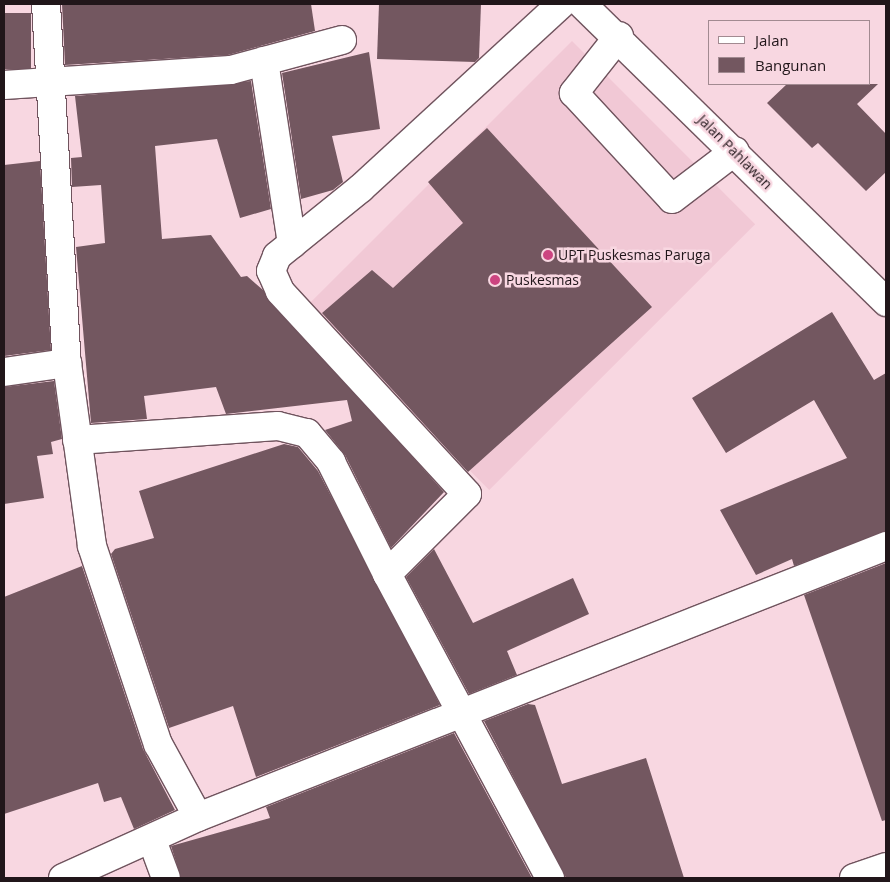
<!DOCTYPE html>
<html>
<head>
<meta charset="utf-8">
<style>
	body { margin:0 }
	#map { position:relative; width:890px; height:882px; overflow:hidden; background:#f8d7e1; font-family:"Open Sans",sans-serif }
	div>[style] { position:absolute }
	.built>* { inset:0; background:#f1c8d5; transform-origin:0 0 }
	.building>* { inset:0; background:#735760; transform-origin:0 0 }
	.roads { filter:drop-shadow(1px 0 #70545e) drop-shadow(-1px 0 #70545e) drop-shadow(0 1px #70545e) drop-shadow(0 -1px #70545e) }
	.minor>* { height:28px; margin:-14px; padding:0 14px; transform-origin:14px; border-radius:14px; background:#fff }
	.major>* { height:28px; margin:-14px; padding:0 14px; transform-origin:14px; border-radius:14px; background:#fff }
	.dots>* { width:14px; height:14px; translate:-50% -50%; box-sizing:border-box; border:2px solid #f8d7e1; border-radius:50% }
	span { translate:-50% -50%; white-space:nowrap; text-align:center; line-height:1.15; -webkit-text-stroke:5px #f8d7e1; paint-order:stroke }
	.street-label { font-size:14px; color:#21161a }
	.poi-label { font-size:14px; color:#21161a }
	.left { translate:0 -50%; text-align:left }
	.frame { position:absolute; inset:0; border:5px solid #21161a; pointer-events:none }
	.legend { position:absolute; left:708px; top:20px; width:162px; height:65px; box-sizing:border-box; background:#f8d7e1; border:1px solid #a28a91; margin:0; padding:6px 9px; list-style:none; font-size:15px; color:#21161a }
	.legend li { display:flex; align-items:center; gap:10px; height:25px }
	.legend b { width:25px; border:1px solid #a28a91 }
</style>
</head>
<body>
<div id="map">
	<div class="built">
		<div style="left:572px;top:41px;width:259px;height:376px;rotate:45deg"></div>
	</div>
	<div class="building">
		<div style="clip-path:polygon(62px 4px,311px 4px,315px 31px,228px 55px,65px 65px)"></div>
		<div style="clip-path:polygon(379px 4px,481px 4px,479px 58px,475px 62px,377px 59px)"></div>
		<div style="left:4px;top:13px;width:27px;height:56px"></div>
		<div style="clip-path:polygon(369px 52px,380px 129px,332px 136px,343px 182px,333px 190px,301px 199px,282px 73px)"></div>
		<div style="clip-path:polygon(251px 81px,271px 209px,240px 218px,217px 139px,155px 146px,162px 239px,211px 235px,241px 277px,247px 276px,263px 290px,444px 492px,391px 548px,345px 455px,325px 430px,352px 421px,347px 400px,226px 414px,216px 387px,144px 396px,147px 419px,91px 423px,76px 247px,105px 243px,101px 185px,72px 187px,71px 158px,82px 157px,75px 96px)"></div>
		<div style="clip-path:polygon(787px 84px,878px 84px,857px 104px,886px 134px,886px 172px,866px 191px,818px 143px,812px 148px,767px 103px)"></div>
		<div style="clip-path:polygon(487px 128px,652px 307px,468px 472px,322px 313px,372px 270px,393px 288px,463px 223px,428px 182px)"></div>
		<div style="clip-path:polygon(40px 161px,51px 350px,4px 356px,4px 165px)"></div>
		<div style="clip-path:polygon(832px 312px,874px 380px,886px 373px,886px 531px,794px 566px,792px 559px,756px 575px,720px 510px,847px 458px,814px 400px,726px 453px,692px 398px)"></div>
		<div style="clip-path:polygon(54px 381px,62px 439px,51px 442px,53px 454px,37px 456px,44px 498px,4px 504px,4px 387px)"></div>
		<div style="clip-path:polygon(284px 444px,298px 447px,318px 471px,440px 705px,256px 777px,233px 706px,169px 728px,111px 554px,115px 549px,154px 538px,139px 491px)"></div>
		<div style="clip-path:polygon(434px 549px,473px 623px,573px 578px,589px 614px,507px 651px,517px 675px,469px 694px,406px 577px)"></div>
		<div style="clip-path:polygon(886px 563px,886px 820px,882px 821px,804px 595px)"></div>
		<div style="clip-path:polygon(82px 566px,143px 749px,175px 810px,134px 829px,121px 797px,104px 802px,98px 783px,4px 814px,4px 597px)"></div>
		<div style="clip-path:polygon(528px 704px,535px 705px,562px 784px,646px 758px,684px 878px,566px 878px,484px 721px)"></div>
		<div style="clip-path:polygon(454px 733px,532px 878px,181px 878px,171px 846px,270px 818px,266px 807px)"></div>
	</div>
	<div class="roads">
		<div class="minor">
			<div style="left:46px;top:4px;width:360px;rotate:86.7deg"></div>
			<div style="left:67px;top:363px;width:185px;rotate:82.2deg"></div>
			<div style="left:92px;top:546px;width:209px;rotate:71.6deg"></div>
			<div style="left:158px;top:744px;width:83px;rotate:61.3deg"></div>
			<div style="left:619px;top:36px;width:73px;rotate:128.3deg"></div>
			<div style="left:574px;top:93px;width:144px;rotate:47.2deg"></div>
			<div style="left:672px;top:199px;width:79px;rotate:-37.3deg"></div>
			<div style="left:264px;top:61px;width:185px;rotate:81.3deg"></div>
			<div style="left:4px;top:85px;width:227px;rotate:-3.8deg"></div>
			<div style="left:231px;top:70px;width:115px;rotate:-15.1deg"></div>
			<div style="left:4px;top:372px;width:64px;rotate:-8.1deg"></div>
			<div style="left:77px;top:440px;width:201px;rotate:-4deg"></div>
			<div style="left:278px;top:426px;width:30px;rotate:14deg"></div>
			<div style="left:307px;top:433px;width:38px;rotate:50deg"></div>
			<div style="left:331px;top:462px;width:125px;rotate:63.4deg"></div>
			<div style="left:152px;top:840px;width:40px;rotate:69.8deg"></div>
			<div style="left:63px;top:878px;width:148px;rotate:-24.3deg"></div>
			<div style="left:198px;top:817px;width:739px;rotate:-21.5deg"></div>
			<div style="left:550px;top:878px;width:345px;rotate:-118.2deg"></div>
			<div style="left:387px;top:574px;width:113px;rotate:-45deg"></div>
			<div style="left:467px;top:494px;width:276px;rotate:-132.7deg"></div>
			<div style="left:280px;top:291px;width:22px;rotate:-114deg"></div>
			<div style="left:271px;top:271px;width:16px;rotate:-68deg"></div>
			<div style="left:277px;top:256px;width:108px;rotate:-39deg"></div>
			<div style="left:361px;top:188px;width:272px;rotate:-42.6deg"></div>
			<div style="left:854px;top:878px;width:34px;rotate:-19deg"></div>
		</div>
		<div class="major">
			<div style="left:582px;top:4px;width:426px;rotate:44.4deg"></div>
		</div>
	</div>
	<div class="dots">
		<div style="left:548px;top:255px;background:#cc4480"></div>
		<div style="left:495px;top:280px;background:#cc4480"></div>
	</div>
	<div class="street-label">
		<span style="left:735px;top:152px;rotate:45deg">Jalan Pahlawan</span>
	</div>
	<div class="poi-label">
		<span class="left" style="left:558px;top:255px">UPT Puskesmas Paruga</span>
		<span class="left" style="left:506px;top:280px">Puskesmas</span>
	</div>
	<div class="frame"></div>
	<ul class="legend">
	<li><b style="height:6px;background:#fff"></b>Jalan</li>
	<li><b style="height:14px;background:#735760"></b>Bangunan</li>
	</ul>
</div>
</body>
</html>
